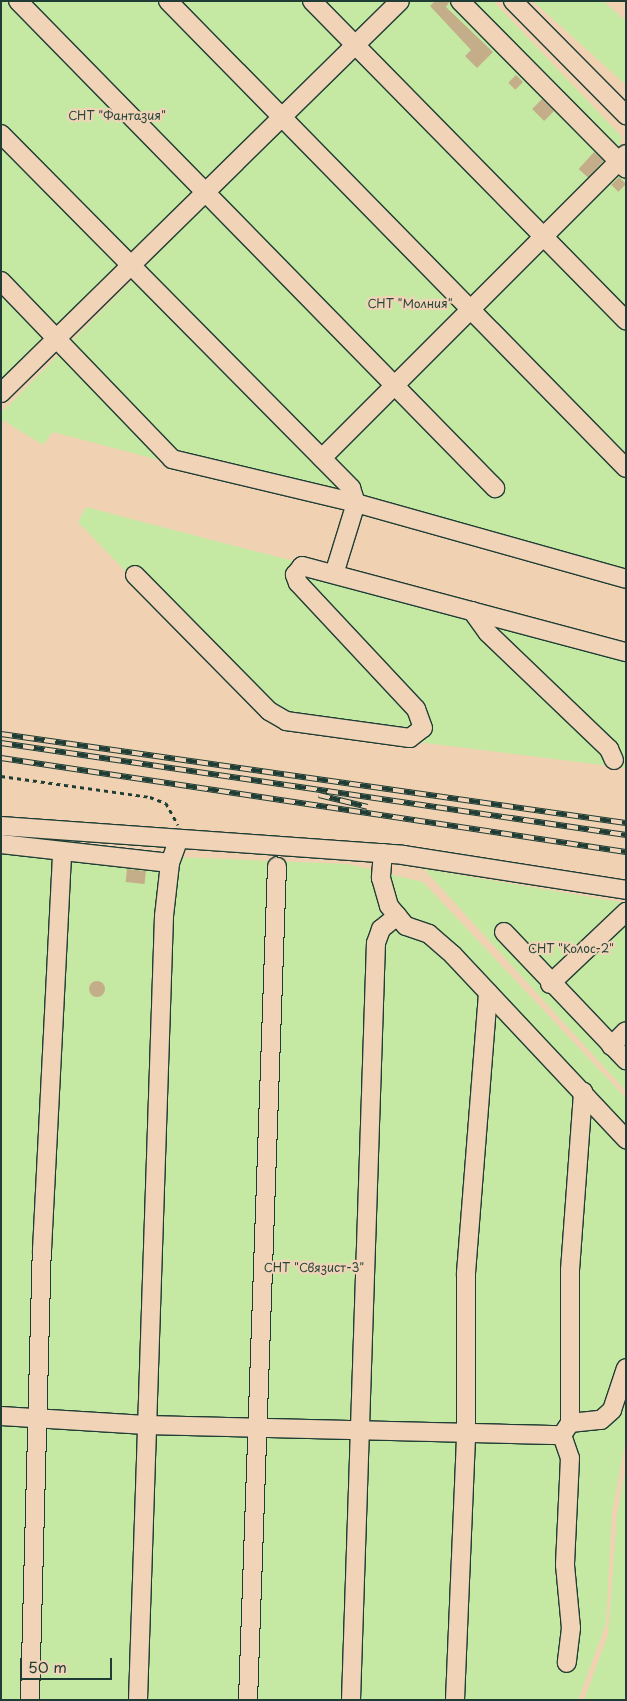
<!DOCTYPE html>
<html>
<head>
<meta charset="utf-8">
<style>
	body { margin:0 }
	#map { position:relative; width:627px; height:1701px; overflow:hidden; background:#f0d2b3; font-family:"Playpen Sans",sans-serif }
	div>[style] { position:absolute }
	.green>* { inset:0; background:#c5e9a3 }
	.building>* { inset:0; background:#c4ae89; transform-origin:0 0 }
	.round { border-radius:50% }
	.path>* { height:2.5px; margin-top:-1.25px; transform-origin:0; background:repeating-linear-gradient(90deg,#1f3d34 0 4px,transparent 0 8px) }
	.roads { filter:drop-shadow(1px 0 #1f3d34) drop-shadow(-1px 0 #1f3d34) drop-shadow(0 1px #1f3d34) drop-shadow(0 -1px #1f3d34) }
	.minor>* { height:18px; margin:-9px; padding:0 9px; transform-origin:9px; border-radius:9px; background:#f1d4b8 }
	.rail>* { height:5.5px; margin-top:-2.75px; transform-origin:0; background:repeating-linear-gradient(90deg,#f1d4b8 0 11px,#1f3d34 0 22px); box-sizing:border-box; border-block:1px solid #1f3d34 }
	span { translate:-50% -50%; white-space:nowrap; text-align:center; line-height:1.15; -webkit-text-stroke:4.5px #f1d4b8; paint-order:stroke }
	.park-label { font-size:12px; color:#27463a }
	.frame { position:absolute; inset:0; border:2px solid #1f3d34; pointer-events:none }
	.scale { position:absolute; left:20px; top:1658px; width:92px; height:22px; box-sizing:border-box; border:2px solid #1f3d34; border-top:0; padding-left:6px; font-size:15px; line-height:18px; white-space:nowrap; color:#1f3d34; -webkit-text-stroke:4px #f1d4b8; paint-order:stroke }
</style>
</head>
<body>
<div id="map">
	<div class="green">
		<div style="clip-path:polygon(1px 1px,392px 1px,1px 397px)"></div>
		<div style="clip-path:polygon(407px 1px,493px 1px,622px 137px,618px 151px,626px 159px,626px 583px,53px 432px,43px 445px,1px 419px,1px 413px)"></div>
		<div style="clip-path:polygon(533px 1px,603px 1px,626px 21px,626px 85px)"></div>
		<div style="clip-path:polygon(86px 507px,626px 648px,626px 768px,273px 724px,78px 522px)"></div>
		<div style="clip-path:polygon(1px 850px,348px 864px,423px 882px,626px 1098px,626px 1438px,612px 1513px,606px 1624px,578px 1700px,1px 1700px)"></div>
		<div style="clip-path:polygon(424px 869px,626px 903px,626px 1091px)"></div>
		<div style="clip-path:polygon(626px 1466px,626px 1700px,584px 1700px,608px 1635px,617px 1515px)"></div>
	</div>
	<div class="building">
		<div style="clip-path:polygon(435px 1px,450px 1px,446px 7px,493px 52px,477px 68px,465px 56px,471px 50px,430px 6px)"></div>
		<div style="left:516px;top:75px;width:10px;height:11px;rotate:45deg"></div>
		<div style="left:542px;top:99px;width:17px;height:14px;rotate:45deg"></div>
		<div style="left:594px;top:152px;width:13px;height:23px;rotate:42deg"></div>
		<div style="left:619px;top:177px;width:10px;height:11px;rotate:45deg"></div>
		<div style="left:127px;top:869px;width:19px;height:13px;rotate:6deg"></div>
		<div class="round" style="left:89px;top:981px;width:16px;height:16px"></div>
	</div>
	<div class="path">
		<div style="left:1px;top:776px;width:150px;rotate:8deg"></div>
		<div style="left:150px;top:797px;width:17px;rotate:21deg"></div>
		<div style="left:166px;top:803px;width:25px;rotate:61deg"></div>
	</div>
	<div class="roads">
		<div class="minor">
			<div style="left:18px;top:1px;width:682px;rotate:45.59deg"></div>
			<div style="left:168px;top:1px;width:654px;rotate:45.56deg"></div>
			<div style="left:312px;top:1px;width:448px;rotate:45.5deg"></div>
			<div style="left:460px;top:1px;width:236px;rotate:45.3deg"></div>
			<div style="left:513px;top:1px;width:161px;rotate:45.3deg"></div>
			<div style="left:1px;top:134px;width:498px;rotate:45.3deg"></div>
			<div style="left:351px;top:488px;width:16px;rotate:72deg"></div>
			<div style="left:356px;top:503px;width:74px;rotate:107.2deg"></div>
			<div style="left:1px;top:281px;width:247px;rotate:46.1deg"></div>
			<div style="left:172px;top:459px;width:189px;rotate:13.4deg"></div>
			<div style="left:356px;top:503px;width:280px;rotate:15.7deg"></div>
			<div style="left:1px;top:393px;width:559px;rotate:-44.49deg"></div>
			<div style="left:322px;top:458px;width:430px;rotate:-45deg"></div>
			<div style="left:135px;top:575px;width:191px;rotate:45.4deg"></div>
			<div style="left:269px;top:711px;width:20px;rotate:30deg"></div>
			<div style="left:286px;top:721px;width:125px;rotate:7.8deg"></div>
			<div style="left:410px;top:738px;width:16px;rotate:-38deg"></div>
			<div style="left:423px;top:728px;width:20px;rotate:-110deg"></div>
			<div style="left:416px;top:709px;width:173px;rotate:-133.1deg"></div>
			<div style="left:298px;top:583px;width:9px;rotate:-111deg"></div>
			<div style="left:295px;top:575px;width:11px;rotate:-52deg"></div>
			<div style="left:302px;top:566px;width:335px;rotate:14.9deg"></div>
			<div style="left:472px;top:611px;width:27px;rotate:54deg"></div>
			<div style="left:488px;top:633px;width:168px;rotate:43.8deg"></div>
			<div style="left:609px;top:749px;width:12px;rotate:66deg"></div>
			<div style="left:1px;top:826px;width:403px;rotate:4.1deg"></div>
			<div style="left:403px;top:855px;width:226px;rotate:8.9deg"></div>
			<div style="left:1px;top:844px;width:170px;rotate:6.4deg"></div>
			<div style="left:383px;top:853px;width:25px;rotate:95deg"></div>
			<div style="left:381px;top:878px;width:29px;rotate:74deg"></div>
			<div style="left:389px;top:906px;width:26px;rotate:50deg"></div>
			<div style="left:406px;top:926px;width:24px;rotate:19deg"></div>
			<div style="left:429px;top:934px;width:32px;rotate:41deg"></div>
			<div style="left:453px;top:955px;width:253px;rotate:46.8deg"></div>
			<div style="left:504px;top:932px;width:177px;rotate:46.4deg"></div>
			<div style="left:550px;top:984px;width:105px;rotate:-43.5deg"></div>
			<div style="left:611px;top:1046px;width:21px;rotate:-45deg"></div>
			<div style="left:1px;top:1416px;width:145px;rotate:3.6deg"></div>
			<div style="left:146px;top:1425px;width:416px;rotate:1.4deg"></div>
			<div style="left:562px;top:1435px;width:14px;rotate:-56deg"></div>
			<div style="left:570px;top:1423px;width:31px;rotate:-6deg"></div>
			<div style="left:601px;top:1420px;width:15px;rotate:-42deg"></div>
			<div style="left:612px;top:1410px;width:44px;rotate:-71.6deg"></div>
			<div style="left:570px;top:1423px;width:153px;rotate:-90deg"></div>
			<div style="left:570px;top:1270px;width:179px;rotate:-85.8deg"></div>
			<div style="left:562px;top:1435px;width:24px;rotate:71deg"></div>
			<div style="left:570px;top:1458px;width:107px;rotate:92.7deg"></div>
			<div style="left:565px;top:1565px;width:63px;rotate:84.6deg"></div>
			<div style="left:571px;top:1628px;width:35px;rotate:97deg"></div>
			<div style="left:30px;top:1700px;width:450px;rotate:-88.5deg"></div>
			<div style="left:42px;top:1250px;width:398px;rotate:-87.1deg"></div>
			<div style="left:138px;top:1700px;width:784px;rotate:-88.1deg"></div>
			<div style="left:164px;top:916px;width:53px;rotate:-83.5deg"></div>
			<div style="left:170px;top:863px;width:23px;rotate:-70deg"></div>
			<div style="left:248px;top:1700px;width:834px;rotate:-88.01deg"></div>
			<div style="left:351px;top:1700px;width:757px;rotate:-88.11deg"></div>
			<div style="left:376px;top:943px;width:15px;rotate:-70deg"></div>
			<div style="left:381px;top:929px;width:21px;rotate:-39deg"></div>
			<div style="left:455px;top:1700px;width:267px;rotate:-87.6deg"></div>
			<div style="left:466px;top:1433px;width:160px;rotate:-90deg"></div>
			<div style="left:466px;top:1273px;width:281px;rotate:-85.5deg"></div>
		</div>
	</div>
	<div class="rail">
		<div style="left:1px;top:734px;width:631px;rotate:8.1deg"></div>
		<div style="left:1px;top:743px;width:632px;rotate:8.37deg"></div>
		<div style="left:1px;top:758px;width:632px;rotate:8.55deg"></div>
		<div style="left:319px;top:795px;width:50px;rotate:13.8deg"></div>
	</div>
	<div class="park-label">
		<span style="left:117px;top:116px">СНТ "Фантазия"</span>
		<span style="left:410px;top:304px">СНТ "Молния"</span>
		<span style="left:571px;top:949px">СНТ "Колос-2"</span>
		<span style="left:314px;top:1268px">СНТ "Связист-3"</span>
	</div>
	<div class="frame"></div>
	<div class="scale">50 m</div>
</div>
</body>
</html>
